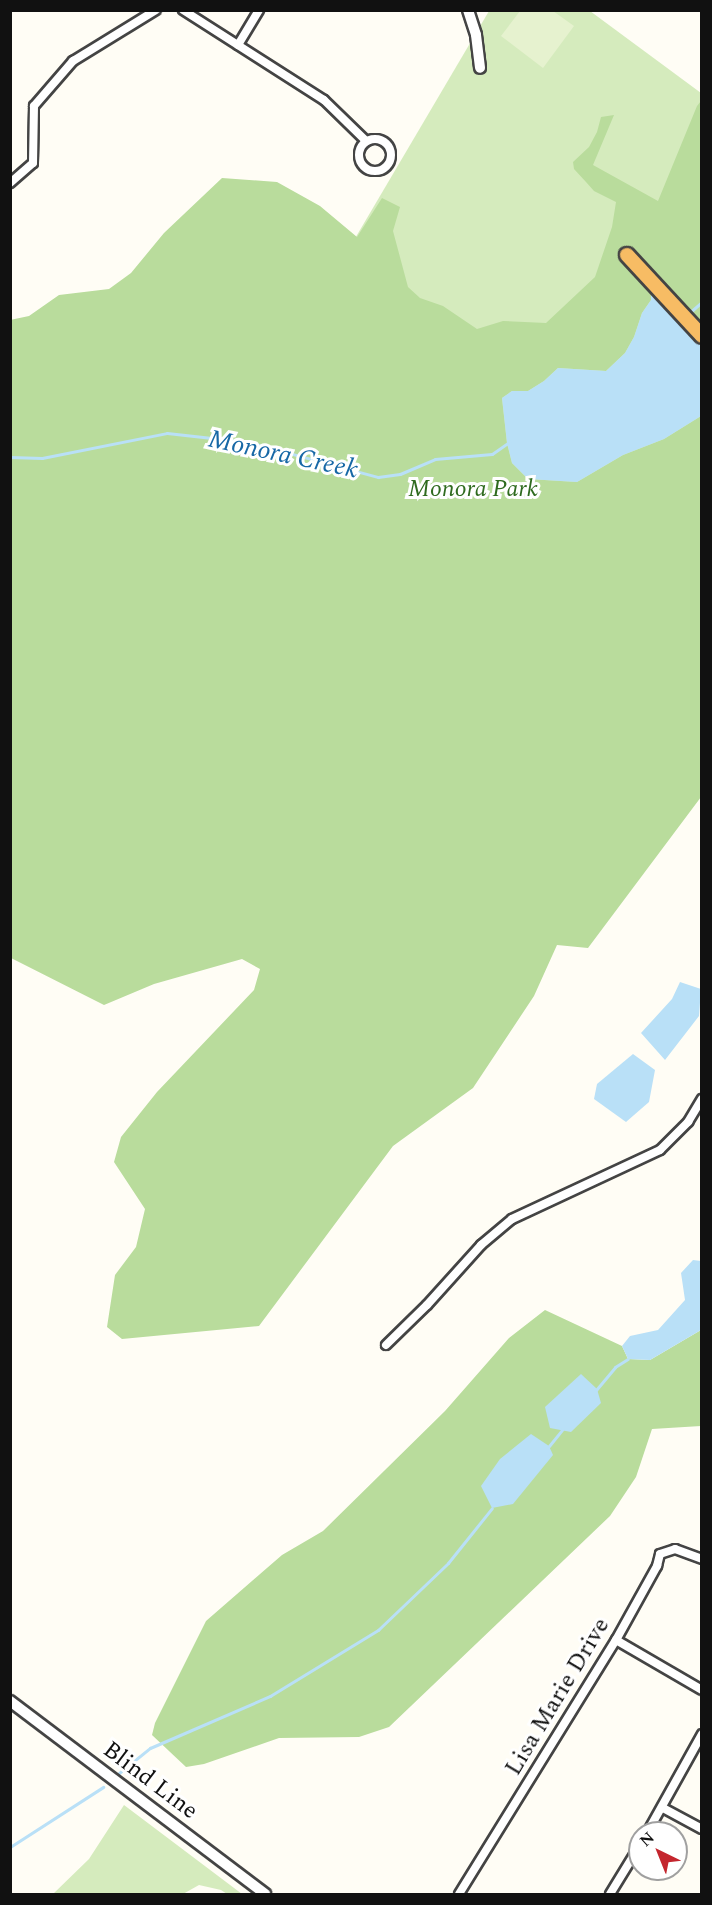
<!DOCTYPE html>
<html>
<head>
<meta charset="utf-8">
<style>
	body { margin:0 }
	#map { position:relative; width:712px; height:1905px; overflow:hidden; background:#fffdf5; font-family:Spectral,serif }
	div>[style] { position:absolute }
	.green>* { inset:0; background:#d5ebbd }
	.forest>* { inset:0; background:#b9dc9c }
	.pitch>* { inset:0; background:#e6f2cf }
	.water>* { inset:0; background:#b9e0f7 }
	.stream>* { height:3px; margin:-1.5px; padding:0 1.5px; transform-origin:1.5px; border-radius:1.5px; background:#b9e0f7 }
	.roads { filter:drop-shadow(2px 0 #444) drop-shadow(-2px 0 #444) drop-shadow(0 2px #444) drop-shadow(0 -2px #444) }
	.minor>* { height:8px; margin:-4px; padding:0 4px; transform-origin:4px; border-radius:4px; background:#fff }
	.minor>.ring { margin:-4px; padding:0; box-sizing:content-box; background:none; border:8px solid #fff; border-radius:50% }
	.tertiary>* { height:10px; margin:-5px; padding:0 5px; transform-origin:5px; border-radius:5px; background:#fff }
	.trunk>* { height:14px; margin:-7px; padding:0 7px; transform-origin:7px; border-radius:7px; background:#f7bc64 }
	span { translate:-50% -50%; white-space:nowrap; text-align:center; line-height:1.15; -webkit-text-stroke:6px #fff; paint-order:stroke }
	.park-label { font-size:24px; color:#2f6b1f; font-style:italic }
	.street-label { font-size:24px; color:#111 }
	.water-label { font-size:26px; color:#1768a6; font-style:italic }
	.frame { position:absolute; inset:0; border:12px solid #111; pointer-events:none }
	.north { position:absolute; left:628px; top:1821px; width:60px; height:60px; box-sizing:border-box; background:#fff; border:2px solid #a0a0a0; border-radius:50%; rotate:317deg; font-size:16px; font-weight:700; line-height:24px; text-align:center; color:#111 }
	.north::after { content:''; display:block; margin:auto; width:21px; height:27px; background:#c4262e; clip-path:polygon(50% 0,100% 100%,50% 72%,0 100%) }
</style>
</head>
<body>
<div id="map">
	<div class="green">
		<div style="clip-path:polygon(489px 11px,590px 11px,701px 93px,701px 656px,172px 549px)"></div>
		<div style="clip-path:polygon(124px 1805px,242px 1894px,227px 1894px,221px 1890px,199px 1885px,183px 1894px,53px 1894px,89px 1859px)"></div>
	</div>
	<div class="forest">
		<div style="clip-path:polygon(701px 101px,701px 343px,651px 290px,651px 300px,642px 313px,634px 337px,625px 353px,606px 371px,558px 368px,544px 381px,528px 391px,512px 391px,502px 398px,507px 443px,512px 463px,528px 479px,577px 482px,623px 455px,664px 439px,701px 416px,701px 797px,588px 948px,557px 945px,534px 996px,473px 1088px,393px 1146px,259px 1326px,122px 1339px,107px 1327px,115px 1275px,136px 1247px,145px 1209px,114px 1162px,121px 1137px,157px 1092px,254px 990px,260px 969px,242px 959px,154px 984px,104px 1005px,11px 958px,10px 320px,29px 316px,59px 295px,109px 289px,131px 273px,164px 233px,222px 178px,277px 182px,320px 206px,357px 237px,382px 198px,400px 207px,393px 231px,408px 287px,420px 298px,443px 306px,477px 329px,503px 321px,546px 323px,595px 277px,612px 227px,616px 202px,594px 191px,586px 182px,574px 169px,573px 162px,589px 147px,597px 132px,601px 117px,614px 115px,593px 165px,658px 201px,697px 106px)"></div>
		<div style="clip-path:polygon(545px 1310px,622px 1346px,628px 1359px,650px 1360px,701px 1330px,701px 1426px,652px 1429px,636px 1477px,610px 1516px,389px 1727px,359px 1737px,279px 1738px,204px 1764px,186px 1767px,152px 1735px,155px 1723px,206px 1621px,282px 1555px,323px 1531px,445px 1411px,509px 1338px)"></div>
	</div>
	<div class="pitch">
		<div style="clip-path:polygon(520px 11px,553px 11px,574px 26px,543px 68px,501px 36px)"></div>
	</div>
	<div class="water">
		<div style="clip-path:polygon(651px 289px,701px 343px,701px 416px,664px 439px,623px 455px,577px 482px,528px 479px,512px 463px,507px 443px,502px 398px,512px 391px,528px 391px,544px 381px,558px 368px,606px 371px,625px 353px,634px 337px,642px 313px,651px 300px)"></div>
		<div style="clip-path:polygon(680px 982px,701px 989px,699px 1016px,665px 1060px,641px 1033px,672px 999px)"></div>
		<div style="clip-path:polygon(633px 1054px,655px 1070px,649px 1102px,626px 1122px,594px 1099px,597px 1084px)"></div>
		<div style="clip-path:polygon(693px 1260px,701px 1261px,701px 1330px,650px 1360px,628px 1359px,622px 1346px,630px 1336px,658px 1330px,685px 1300px,681px 1273px)"></div>
		<div style="clip-path:polygon(581px 1374px,597px 1389px,601px 1403px,571px 1432px,550px 1428px,545px 1407px)"></div>
		<div style="clip-path:polygon(531px 1434px,549px 1446px,553px 1455px,513px 1504px,492px 1508px,481px 1486px,500px 1459px)"></div>
	</div>
	<div class="stream">
		<div style="left:688px;top:314px;width:18px;rotate:-41deg"></div>
		<div style="left:10px;top:457px;width:32px;rotate:2deg"></div>
		<div style="left:42px;top:458px;width:127px;rotate:-11.3deg"></div>
		<div style="left:167px;top:433px;width:81px;rotate:6.3deg"></div>
		<div style="left:248px;top:442px;width:135px;rotate:15.1deg"></div>
		<div style="left:378px;top:477px;width:22px;rotate:-8deg"></div>
		<div style="left:400px;top:474px;width:38px;rotate:-23deg"></div>
		<div style="left:435px;top:459px;width:57px;rotate:-5deg"></div>
		<div style="left:492px;top:454px;width:21px;rotate:-35deg"></div>
		<div style="left:596px;top:1390px;width:30px;rotate:-50deg"></div>
		<div style="left:615px;top:1367px;width:15px;rotate:-32deg"></div>
		<div style="left:549px;top:1446px;width:22px;rotate:-51deg"></div>
		<div style="left:119px;top:1773px;width:40px;rotate:-39deg"></div>
		<div style="left:150px;top:1748px;width:131px;rotate:-23.4deg"></div>
		<div style="left:270px;top:1696px;width:127px;rotate:-31.4deg"></div>
		<div style="left:378px;top:1630px;width:97px;rotate:-43.7deg"></div>
		<div style="left:448px;top:1563px;width:70px;rotate:-51.3deg"></div>
		<div style="left:10px;top:1847px;width:111px;rotate:-32.8deg"></div>
	</div>
	<div class="roads">
		<div class="minor">
			<div style="left:183px;top:10px;width:167px;rotate:32.6deg"></div>
			<div style="left:324px;top:100px;width:59px;rotate:44.3deg"></div>
			<div style="left:238px;top:45px;width:41px;rotate:-59deg"></div>
			<div class="ring" style="left:359px;top:139px;width:24px;height:24px"></div>
			<div style="left:10px;top:183px;width:30px;rotate:-41deg"></div>
			<div style="left:33px;top:163px;width:57px;rotate:-89deg"></div>
			<div style="left:34px;top:106px;width:60px;rotate:-49.1deg"></div>
			<div style="left:73px;top:61px;width:97px;rotate:-31.6deg"></div>
			<div style="left:386px;top:1345px;width:57px;rotate:-44.3deg"></div>
			<div style="left:427px;top:1305px;width:81px;rotate:-48deg"></div>
			<div style="left:481px;top:1245px;width:40px;rotate:-40deg"></div>
			<div style="left:512px;top:1219px;width:163px;rotate:-25deg"></div>
			<div style="left:660px;top:1150px;width:40px;rotate:-45deg"></div>
			<div style="left:688px;top:1122px;width:27px;rotate:-59deg"></div>
			<div style="left:616px;top:1640px;width:99px;rotate:30.2deg"></div>
			<div style="left:663px;top:1808px;width:44px;rotate:28.3deg"></div>
			<div style="left:647px;top:1833px;width:113px;rotate:-60.9deg"></div>
			<div style="left:459px;top:1894px;width:299px;rotate:-58.3deg"></div>
			<div style="left:616px;top:1640px;width:85px;rotate:-61deg"></div>
			<div style="left:657px;top:1566px;width:12px;rotate:-76deg"></div>
			<div style="left:660px;top:1554px;width:16px;rotate:-18deg"></div>
			<div style="left:675px;top:1549px;width:29px;rotate:20deg"></div>
			<div style="left:610px;top:1894px;width:57px;rotate:-58.5deg"></div>
		</div>
		<div class="tertiary">
			<div style="left:468px;top:10px;width:26px;rotate:72deg"></div>
			<div style="left:476px;top:35px;width:33px;rotate:83deg"></div>
			<div style="left:10px;top:1701px;width:320px;rotate:37.1deg"></div>
		</div>
		<div class="trunk">
			<div style="left:627px;top:255px;width:110px;rotate:47.2deg"></div>
		</div>
	</div>
	<div class="park-label">
		<span style="left:473px;top:490px">Monora Park</span>
	</div>
	<div class="street-label">
		<span style="left:558px;top:1697px;rotate:-59deg">Lisa Marie Drive</span>
		<span style="left:150px;top:1781px;rotate:37deg">Blind Line</span>
	</div>
	<div class="water-label">
		<span style="left:283px;top:455px;rotate:12deg">Monora Creek</span>
	</div>
	<div class="frame"></div>
	<div class="north">N</div>
</div>
</body>
</html>
